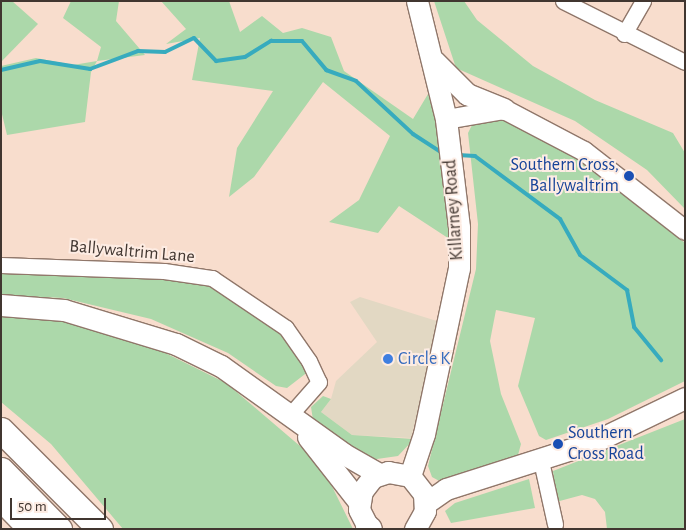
<!DOCTYPE html>
<html>
<head>
<meta charset="utf-8">
<style>
	body { margin:0 }
	#map { position:relative; width:686px; height:530px; overflow:hidden; background:#f8ddcd; font-family:"Alegreya Sans",sans-serif }
	div>[style] { position:absolute }
	.commercial>* { inset:0; background:#e2d8c3 }
	.green>* { inset:0; background:#acd8aa }
	.stream>* { height:4px; margin:-2px; padding:0 2px; transform-origin:2px; border-radius:2px; background:#37abbe }
	.roads { filter:drop-shadow(1px 0 #90776a) drop-shadow(-1px 0 #90776a) drop-shadow(0 1px #90776a) drop-shadow(0 -1px #90776a) }
	.minor>* { height:15px; margin:-7.5px; padding:0 7.5px; transform-origin:7.5px; border-radius:7.5px; background:#fff }
	.tertiary>* { height:19px; margin:-9.5px; padding:0 9.5px; transform-origin:9.5px; border-radius:9.5px; background:#fff }
	.secondary>* { height:21px; margin:-10.5px; padding:0 10.5px; transform-origin:10.5px; border-radius:10.5px; background:#fff }
	.trunk>* { height:25px; margin:-12.5px; padding:0 12.5px; transform-origin:12.5px; border-radius:12.5px; background:#fff }
	.dots>* { width:14px; height:14px; translate:-50% -50%; box-sizing:border-box; border:2px solid #fdece3; border-radius:50% }
	span { translate:-50% -50%; white-space:nowrap; text-align:center; line-height:1.15; -webkit-text-stroke:4px #fdece3; paint-order:stroke }
	.transit-label { font-size:18px; color:#164399 }
	.right { translate:-100% -50%; text-align:right }
	.left { translate:0 -50%; text-align:left }
	.street-label { font-size:18px; color:#413630 }
	.shop-label { font-size:18px; color:#366cbe }
	.frame { position:absolute; inset:0; border:2px solid #413630; pointer-events:none }
	.scale { position:absolute; left:10px; top:498px; width:96px; height:22px; box-sizing:border-box; border:2px solid #413630; border-top:0; padding-left:6px; font-size:15px; line-height:18px; white-space:nowrap; color:#413630; -webkit-text-stroke:4px #fdece3; paint-order:stroke }
</style>
</head>
<body>
<div id="map">
	<div class="commercial">
		<div style="clip-path:polygon(360px 297px,440px 322px,411px 438px,352px 435px,321px 412px,331px 399px,336px 381px,377px 342px,350px 302px)"></div>
	</div>
	<div class="green">
		<div style="clip-path:polygon(1px 1px,12px 1px,38px 24px,1px 62px)"></div>
		<div style="clip-path:polygon(71px 1px,119px 1px,116px 21px,145px 55px,97px 61px,91px 72px,85px 122px,7px 135px,1px 110px,1px 66px,36px 58px,73px 65px,97px 61px,101px 47px,63px 18px)"></div>
		<div style="clip-path:polygon(161px 1px,229px 1px,240px 32px,262px 16px,283px 33px,302px 28px,331px 37px,344px 71px,413px 119px,428px 94px,438px 128px,451px 240px,399px 206px,378px 233px,329px 222px,359px 200px,390px 136px,323px 82px,254px 177px,229px 197px,237px 148px,273px 91px,192px 80px,200px 38px,166px 44px,186px 29px)"></div>
		<div style="clip-path:polygon(434px 1px,464px 1px,477px 20px,533px 66px,595px 100px,673px 133px,685px 153px,685px 209px,647px 170px,575px 121px,456px 68px)"></div>
		<div style="clip-path:polygon(497px 118px,517px 125px,584px 163px,685px 243px,685px 381px,608px 419px,546px 440px,539px 436px,518px 386px,535px 318px,496px 310px,490px 341px,501px 394px,521px 444px,518px 455px,443px 483px,432px 477px,428px 466px,476px 269px,478px 224px,468px 133px,474px 121px)"></div>
		<div style="clip-path:polygon(1px 271px,157px 275px,204px 283px,225px 291px,274px 325px,309px 371px,287px 388px,276px 386px,228px 353px,151px 319px,63px 298px,1px 295px)"></div>
		<div style="clip-path:polygon(18px 310px,125px 333px,226px 383px,321px 464px,353px 529px,123px 529px,51px 444px,1px 402px,1px 313px)"></div>
		<div style="clip-path:polygon(323px 396px,331px 399px,321px 412px,352px 435px,414px 439px,398px 456px,370px 460px,313px 420px,311px 407px)"></div>
		<div style="clip-path:polygon(685px 419px,685px 529px,607px 529px,605px 512px,595px 499px,582px 495px,556px 502px,553px 471px)"></div>
		<div style="clip-path:polygon(529px 479px,535px 508px,451px 523px,445px 511px,455px 503px)"></div>
	</div>
	<div class="stream">
		<div style="left:1px;top:70px;width:40px;rotate:-13deg"></div>
		<div style="left:40px;top:61px;width:51px;rotate:9.1deg"></div>
		<div style="left:90px;top:69px;width:51px;rotate:-20.6deg"></div>
		<div style="left:138px;top:51px;width:27px;rotate:2deg"></div>
		<div style="left:165px;top:52px;width:32px;rotate:-26deg"></div>
		<div style="left:194px;top:38px;width:32px;rotate:46deg"></div>
		<div style="left:216px;top:61px;width:29px;rotate:-8deg"></div>
		<div style="left:245px;top:57px;width:31px;rotate:-32deg"></div>
		<div style="left:271px;top:41px;width:31px"></div>
		<div style="left:302px;top:41px;width:38px;rotate:50deg"></div>
		<div style="left:326px;top:70px;width:32px;rotate:20deg"></div>
		<div style="left:356px;top:81px;width:78px;rotate:42.9deg"></div>
		<div style="left:413px;top:134px;width:37px;rotate:33deg"></div>
		<div style="left:458px;top:155px;width:17px;rotate:3deg"></div>
		<div style="left:475px;top:156px;width:106px;rotate:36.5deg"></div>
		<div style="left:560px;top:219px;width:41px;rotate:60.9deg"></div>
		<div style="left:580px;top:255px;width:59px;rotate:36.7deg"></div>
		<div style="left:627px;top:290px;width:38px;rotate:79deg"></div>
		<div style="left:634px;top:327px;width:43px;rotate:50.7deg"></div>
	</div>
	<div class="roads">
		<div class="minor">
			<div style="left:563px;top:1px;width:136px;rotate:26.6deg"></div>
			<div style="left:624px;top:34px;width:38px;rotate:-60deg"></div>
			<div style="left:1px;top:265px;width:163px;rotate:2.1deg"></div>
			<div style="left:164px;top:271px;width:49px;rotate:8.3deg"></div>
			<div style="left:212px;top:278px;width:89px;rotate:34deg"></div>
			<div style="left:286px;top:328px;width:40px;rotate:55.1deg"></div>
			<div style="left:309px;top:361px;width:23px;rotate:65deg"></div>
			<div style="left:319px;top:382px;width:44px;rotate:131.3deg"></div>
			<div style="left:541px;top:461px;width:65px;rotate:77.5deg"></div>
		</div>
		<div class="tertiary">
			<div style="left:446px;top:119px;width:59px;rotate:-9.8deg"></div>
			<div style="left:504px;top:109px;width:90px;rotate:27.7deg"></div>
			<div style="left:584px;top:151px;width:128px;rotate:38deg"></div>
		</div>
		<div class="secondary">
			<div style="left:434px;top:61px;width:47px;rotate:45deg"></div>
			<div style="left:467px;top:94px;width:40px;rotate:22deg"></div>
			<div style="left:1px;top:305px;width:63px;rotate:4.5deg"></div>
			<div style="left:64px;top:310px;width:117px;rotate:16.9deg"></div>
			<div style="left:176px;top:344px;width:50px;rotate:26.1deg"></div>
			<div style="left:221px;top:366px;width:151px;rotate:35.6deg"></div>
			<div style="left:344px;top:454px;width:40px;rotate:29.7deg"></div>
			<div style="left:308px;top:437px;width:83px;rotate:51.9deg"></div>
			<div style="left:410px;top:476px;width:44px;rotate:-71.6deg"></div>
			<div style="left:424px;top:434px;width:170px;rotate:-78.1deg"></div>
			<div style="left:459px;top:268px;width:41px;rotate:-90deg"></div>
			<div style="left:459px;top:227px;width:109px;rotate:-96.9deg"></div>
			<div style="left:446px;top:119px;width:122px;rotate:-103.8deg"></div>
			<div style="left:426px;top:503px;width:24px;rotate:-35deg"></div>
			<div style="left:446px;top:489px;width:157px;rotate:-17.7deg"></div>
			<div style="left:596px;top:441px;width:99px;rotate:-25.8deg"></div>
			<div style="left:369px;top:529px;width:22px;rotate:-117deg"></div>
			<div style="left:359px;top:509px;width:18px;rotate:-81deg"></div>
			<div style="left:362px;top:491px;width:18px;rotate:-52deg"></div>
			<div style="left:373px;top:477px;width:16px;rotate:-18deg"></div>
			<div style="left:388px;top:472px;width:22px;rotate:10deg"></div>
			<div style="left:410px;top:476px;width:23px;rotate:52deg"></div>
			<div style="left:424px;top:494px;width:17px;rotate:87deg"></div>
			<div style="left:425px;top:511px;width:21px;rotate:119deg"></div>
		</div>
		<div class="trunk">
			<div style="left:1px;top:430px;width:140px;rotate:45deg"></div>
			<div style="left:1px;top:470px;width:83px;rotate:45.5deg"></div>
			<div style="left:1px;top:498px;width:43px;rotate:45.9deg"></div>
			<div style="left:368px;top:528px;width:1px;rotate:45deg"></div>
		</div>
	</div>
	<div class="dots">
		<div style="left:629px;top:176px;background:#1a4fb4"></div>
		<div style="left:388px;top:359px;background:#3f7fe0"></div>
		<div style="left:558px;top:444px;background:#1a4fb4"></div>
	</div>
	<div class="transit-label">
		<span class="right" style="left:619px;top:176px">Southern Cross,<br>Ballywaltrim</span>
		<span class="left" style="left:568px;top:444px">Southern<br>Cross Road</span>
	</div>
	<div class="street-label">
		<span style="left:454px;top:210px;rotate:-94deg">Killarney Road</span>
		<span style="left:132px;top:252px;rotate:5deg">Ballywaltrim Lane</span>
	</div>
	<div class="shop-label">
		<span class="left" style="left:398px;top:359px">Circle K</span>
	</div>
	<div class="frame"></div>
	<div class="scale">50 m</div>
</div>
</body>
</html>
